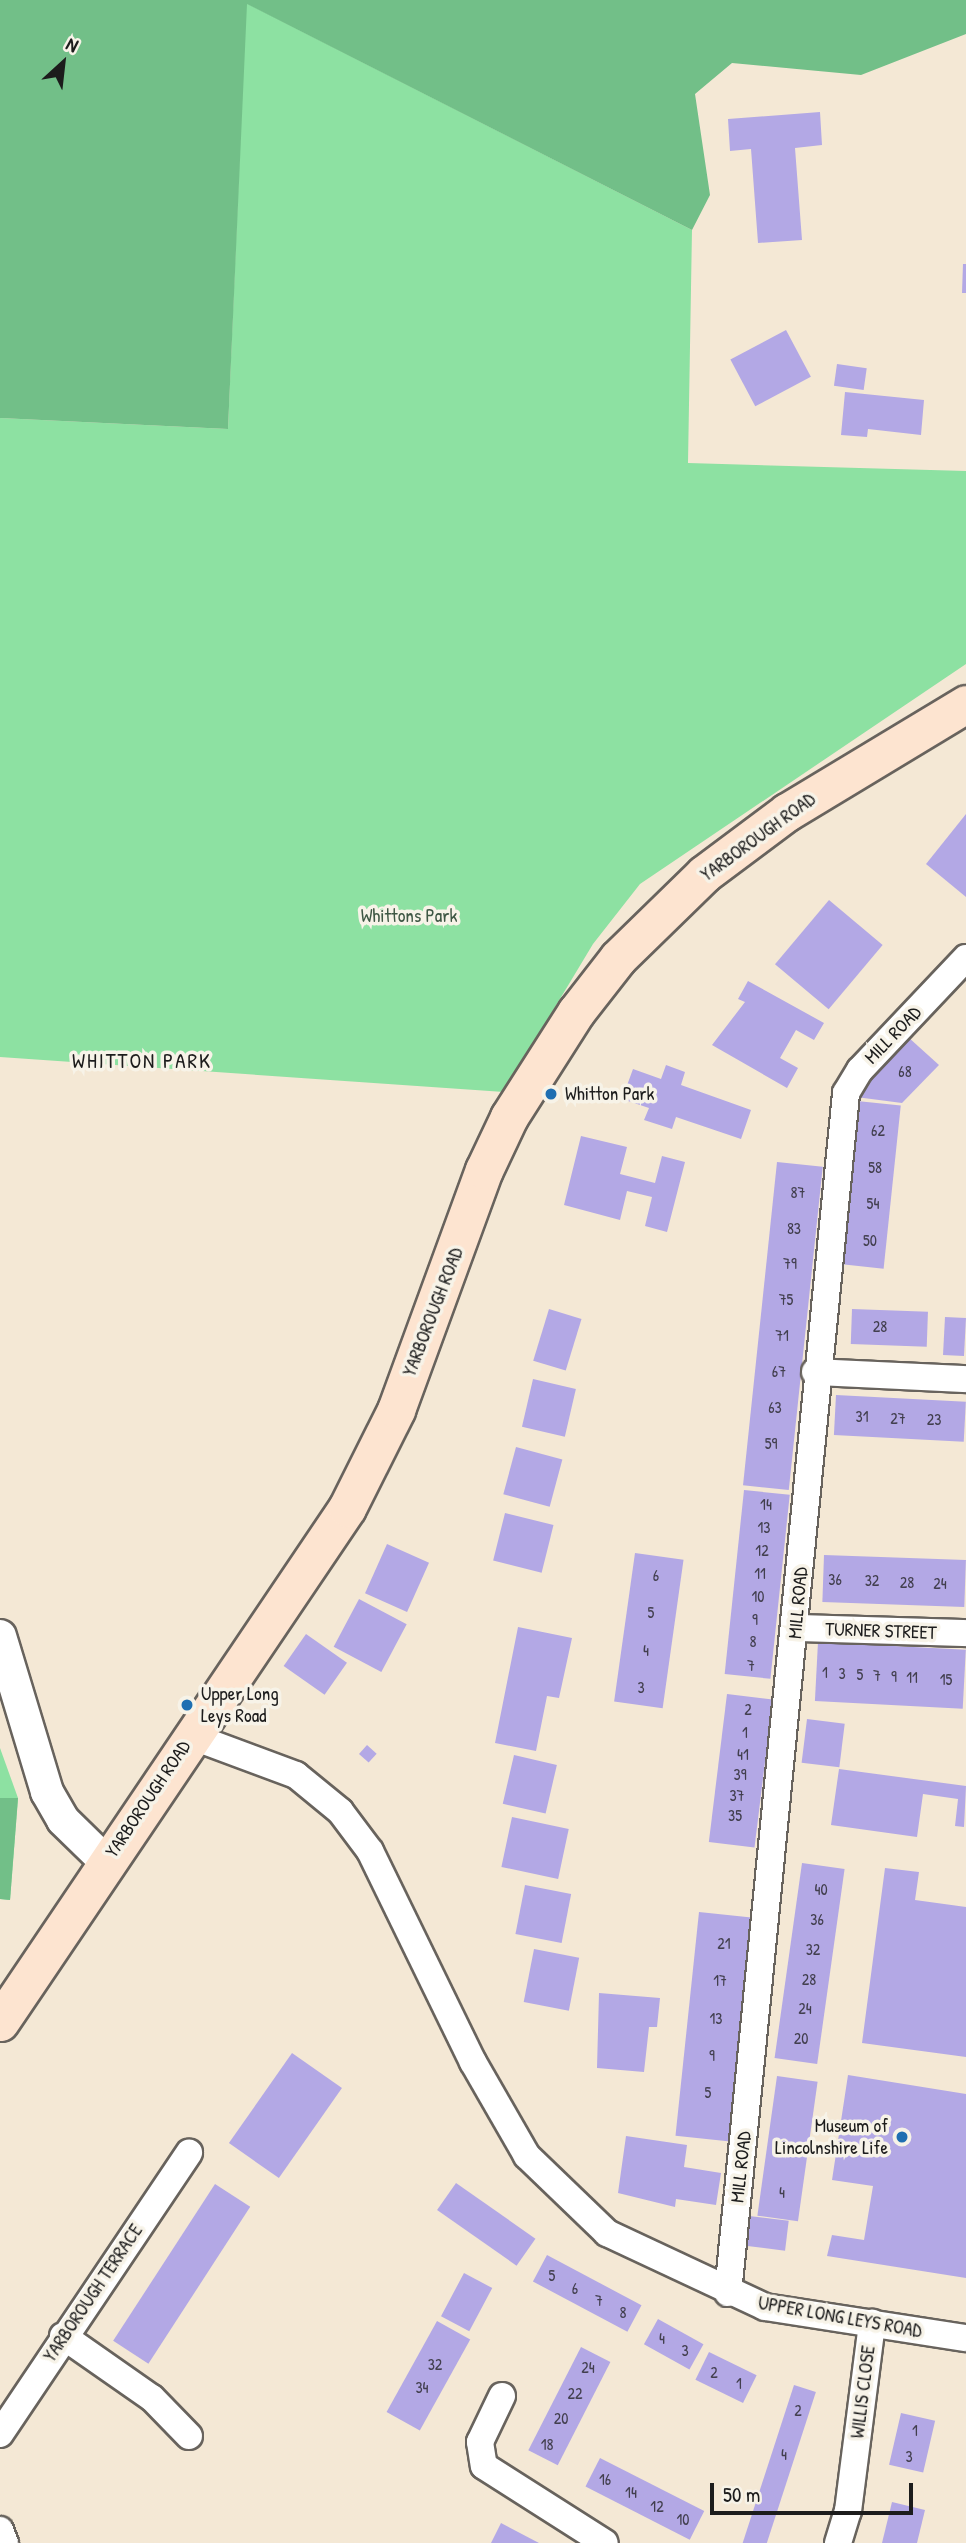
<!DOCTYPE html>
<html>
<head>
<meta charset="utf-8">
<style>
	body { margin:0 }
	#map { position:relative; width:966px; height:2543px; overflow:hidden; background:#f4e8d5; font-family:"Patrick Hand",sans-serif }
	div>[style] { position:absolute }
	.green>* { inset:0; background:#8de1a2 }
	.forest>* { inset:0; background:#72bf88 }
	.building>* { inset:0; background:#b3a8e5; transform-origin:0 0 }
	.roads { filter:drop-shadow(2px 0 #68635d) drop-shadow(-2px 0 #68635d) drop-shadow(0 2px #68635d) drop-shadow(0 -2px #68635d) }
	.minor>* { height:26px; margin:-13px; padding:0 13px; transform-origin:13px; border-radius:13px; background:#fff }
	.tertiary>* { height:32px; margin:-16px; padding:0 16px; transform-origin:16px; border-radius:16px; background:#fff }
	.secondary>* { height:37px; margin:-18.5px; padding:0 18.5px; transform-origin:18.5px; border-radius:18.5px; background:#fde4d0 }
	.dots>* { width:19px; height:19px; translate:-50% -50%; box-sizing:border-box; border:4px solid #f7f3e8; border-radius:50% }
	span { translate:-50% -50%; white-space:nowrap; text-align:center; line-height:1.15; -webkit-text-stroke:7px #f7f3e8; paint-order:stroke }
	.number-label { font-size:16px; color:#423f4e }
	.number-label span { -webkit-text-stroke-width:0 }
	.street-label { font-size:19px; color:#1c1c1c }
	.park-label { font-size:19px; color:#3e5744 }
	.poi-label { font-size:19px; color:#1c1c1c }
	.left { translate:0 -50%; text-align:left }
	.right { translate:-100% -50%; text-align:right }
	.neighbourhood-label { font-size:21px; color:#1c1c1c; letter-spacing:2px }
	.north { position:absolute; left:28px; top:28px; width:70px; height:70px; -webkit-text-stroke:5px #f7f3e8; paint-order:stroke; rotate:27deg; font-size:19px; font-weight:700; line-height:28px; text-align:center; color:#1c1c1c }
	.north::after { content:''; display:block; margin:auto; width:24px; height:32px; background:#1c1c1c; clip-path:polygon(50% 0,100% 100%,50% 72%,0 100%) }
	.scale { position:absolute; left:710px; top:2483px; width:203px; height:32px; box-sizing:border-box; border:4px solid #1c1c1c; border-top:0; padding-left:9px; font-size:21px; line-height:24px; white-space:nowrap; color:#1c1c1c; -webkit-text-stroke:5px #f7f3e8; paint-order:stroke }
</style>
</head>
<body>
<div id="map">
	<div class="green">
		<div style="clip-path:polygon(246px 3px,692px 230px,688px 463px,966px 471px,966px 664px,640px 884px,593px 944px,504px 1092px,0 1057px,0 418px,228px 429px)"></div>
		<div style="clip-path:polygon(0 1748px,18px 1798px,10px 1900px,0 1899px)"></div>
	</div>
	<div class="forest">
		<div style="clip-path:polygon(0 0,966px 0,966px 34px,861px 75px,732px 63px,695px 94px,710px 195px,692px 230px,247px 4px,228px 429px,0 418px)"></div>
		<div style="clip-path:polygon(0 1798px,18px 1798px,10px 1900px,0 1899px)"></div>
	</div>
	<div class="building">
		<div style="clip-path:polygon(820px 112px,822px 145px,795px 148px,802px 240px,758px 243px,751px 149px,730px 151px,728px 119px)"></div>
		<div style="clip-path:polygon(963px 264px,966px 264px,966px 293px,962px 293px)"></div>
		<div style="left:786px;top:330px;width:53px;height:63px;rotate:62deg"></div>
		<div style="left:837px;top:364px;width:30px;height:22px;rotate:8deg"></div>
		<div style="clip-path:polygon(845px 392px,924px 400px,921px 435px,868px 429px,867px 437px,841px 435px)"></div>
		<div style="clip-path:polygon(966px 814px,966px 897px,926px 864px)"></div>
		<div style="left:829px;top:900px;width:70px;height:84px;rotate:40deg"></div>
		<div style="clip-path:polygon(748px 981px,824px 1023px,814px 1040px,796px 1030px,780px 1058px,798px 1068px,787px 1088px,712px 1045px,745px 1002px,738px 999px)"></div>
		<div style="clip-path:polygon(908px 1037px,939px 1065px,902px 1103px,856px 1097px)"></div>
		<div style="clip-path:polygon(666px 1065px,685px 1072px,681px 1085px,751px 1110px,741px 1139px,676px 1117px,672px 1129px,644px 1120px,649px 1108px,622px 1099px,633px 1069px,661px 1079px)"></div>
		<div style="left:857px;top:1101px;width:44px;height:164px;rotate:6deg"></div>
		<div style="clip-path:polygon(581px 1136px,627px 1147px,620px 1174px,655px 1183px,662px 1156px,685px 1162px,667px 1232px,645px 1226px,652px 1197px,627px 1191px,620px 1220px,564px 1205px)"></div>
		<div style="left:777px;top:1162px;width:46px;height:325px;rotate:6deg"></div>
		<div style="left:549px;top:1309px;width:34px;height:54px;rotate:17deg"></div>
		<div style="left:852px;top:1309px;width:76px;height:35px;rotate:2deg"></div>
		<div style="left:945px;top:1317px;width:21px;height:38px;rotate:3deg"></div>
		<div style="left:533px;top:1379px;width:44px;height:49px;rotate:13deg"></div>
		<div style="left:836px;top:1395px;width:130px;height:40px;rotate:3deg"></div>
		<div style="left:516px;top:1447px;width:48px;height:49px;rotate:15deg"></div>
		<div style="left:744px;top:1490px;width:46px;height:185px;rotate:6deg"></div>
		<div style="left:505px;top:1513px;width:50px;height:49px;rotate:14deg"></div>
		<div style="left:387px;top:1544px;width:46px;height:54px;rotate:24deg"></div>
		<div style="left:635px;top:1553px;width:49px;height:150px;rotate:8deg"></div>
		<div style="left:824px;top:1555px;width:142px;height:47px;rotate:2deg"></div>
		<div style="left:359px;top:1599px;width:54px;height:54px;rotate:28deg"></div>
		<div style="clip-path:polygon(518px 1627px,572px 1638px,559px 1698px,547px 1696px,536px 1751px,495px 1743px)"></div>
		<div style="left:306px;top:1634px;width:50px;height:39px;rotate:35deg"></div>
		<div style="left:818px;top:1642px;width:148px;height:59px;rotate:3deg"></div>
		<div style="left:727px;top:1694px;width:46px;height:149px;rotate:7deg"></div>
		<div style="left:807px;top:1719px;width:38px;height:44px;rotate:7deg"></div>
		<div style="left:367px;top:1745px;width:13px;height:12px;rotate:42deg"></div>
		<div style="left:514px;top:1755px;width:44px;height:50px;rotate:13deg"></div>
		<div style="clip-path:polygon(839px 1769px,966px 1786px,964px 1827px,955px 1826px,958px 1799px,923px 1794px,917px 1837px,831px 1825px)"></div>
		<div style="left:512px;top:1817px;width:58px;height:51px;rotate:12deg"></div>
		<div style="left:802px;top:1863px;width:43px;height:197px;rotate:8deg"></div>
		<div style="clip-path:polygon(885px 1868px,919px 1872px,915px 1900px,966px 1907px,966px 2057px,862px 2043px)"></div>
		<div style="left:525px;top:1885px;width:47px;height:50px;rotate:11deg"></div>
		<div style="left:699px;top:1912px;width:55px;height:225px;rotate:6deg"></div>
		<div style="left:534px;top:1949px;width:46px;height:54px;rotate:11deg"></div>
		<div style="clip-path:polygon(599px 1993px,660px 1998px,657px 2027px,649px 2027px,644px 2072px,597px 2068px)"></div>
		<div style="left:292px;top:2053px;width:61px;height:110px;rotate:35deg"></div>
		<div style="clip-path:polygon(848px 2075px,966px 2094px,966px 2278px,827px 2256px,832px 2235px,864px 2240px,873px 2186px,832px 2180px)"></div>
		<div style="left:777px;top:2076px;width:41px;height:141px;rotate:8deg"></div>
		<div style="clip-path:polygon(626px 2136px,687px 2145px,684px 2167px,721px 2173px,716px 2205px,676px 2199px,675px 2207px,618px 2193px)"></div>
		<div style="left:456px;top:2183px;width:97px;height:33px;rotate:35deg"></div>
		<div style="left:215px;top:2184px;width:42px;height:187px;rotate:33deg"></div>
		<div style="left:749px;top:2216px;width:40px;height:30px;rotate:7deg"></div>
		<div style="left:547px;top:2255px;width:107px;height:30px;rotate:28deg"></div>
		<div style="left:464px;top:2273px;width:32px;height:49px;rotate:28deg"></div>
		<div style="left:658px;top:2319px;width:52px;height:29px;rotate:29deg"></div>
		<div style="left:437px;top:2321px;width:38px;height:104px;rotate:29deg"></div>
		<div style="left:581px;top:2347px;width:33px;height:116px;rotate:27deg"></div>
		<div style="left:709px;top:2352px;width:53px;height:31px;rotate:26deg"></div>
		<div style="left:794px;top:2385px;width:23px;height:166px;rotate:18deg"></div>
		<div style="left:901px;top:2413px;width:35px;height:53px;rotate:13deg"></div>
		<div style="left:600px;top:2458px;width:117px;height:32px;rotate:27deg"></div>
		<div style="clip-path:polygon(892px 2502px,925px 2510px,917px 2543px,882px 2543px)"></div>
		<div style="clip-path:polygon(501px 2523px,539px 2543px,491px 2543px)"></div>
	</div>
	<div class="roads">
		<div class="minor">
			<div style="left:815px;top:1372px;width:151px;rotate:2.7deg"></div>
			<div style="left:796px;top:1628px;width:170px;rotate:1.7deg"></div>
			<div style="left:191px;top:1736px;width:112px;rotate:20.4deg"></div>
			<div style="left:296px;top:1775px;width:57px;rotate:39.3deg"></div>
			<div style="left:340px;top:1811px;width:50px;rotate:53.1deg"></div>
			<div style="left:370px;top:1851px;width:235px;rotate:64deg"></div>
			<div style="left:473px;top:2062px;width:108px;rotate:60.1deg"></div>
			<div style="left:527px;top:2156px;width:111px;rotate:43.9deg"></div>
			<div style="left:607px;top:2233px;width:174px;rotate:25.1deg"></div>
			<div style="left:765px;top:2307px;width:203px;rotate:8.8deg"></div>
			<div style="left:728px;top:2293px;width:1206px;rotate:-84.38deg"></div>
			<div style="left:846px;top:1093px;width:27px;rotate:-59deg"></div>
			<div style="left:860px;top:1070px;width:154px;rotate:-46.6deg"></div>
			<div style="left:63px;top:2336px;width:108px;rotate:34.9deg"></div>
			<div style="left:152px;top:2398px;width:53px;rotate:45.8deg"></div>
			<div style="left:502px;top:2396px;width:51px;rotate:115.6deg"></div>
			<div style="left:480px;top:2442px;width:24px;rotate:81deg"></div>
			<div style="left:484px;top:2466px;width:143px;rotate:32.5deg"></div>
			<div style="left:0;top:2434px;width:339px;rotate:-56.1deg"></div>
			<div style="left:0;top:2530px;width:14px;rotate:69deg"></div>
			<div style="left:838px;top:2543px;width:34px;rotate:-73deg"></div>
			<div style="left:848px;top:2511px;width:190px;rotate:-82.7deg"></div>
		</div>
		<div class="tertiary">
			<div style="left:0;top:1636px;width:163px;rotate:73.2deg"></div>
			<div style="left:47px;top:1792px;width:32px;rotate:60deg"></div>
			<div style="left:63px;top:1820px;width:60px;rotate:44.3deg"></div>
		</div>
		<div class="secondary">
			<div style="left:0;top:2022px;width:620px;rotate:-55.98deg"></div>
			<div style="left:347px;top:1508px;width:110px;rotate:-63.4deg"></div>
			<div style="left:396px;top:1410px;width:256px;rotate:-69.9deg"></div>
			<div style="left:484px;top:1170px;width:59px;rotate:-64.7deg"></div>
			<div style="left:509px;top:1117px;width:125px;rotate:-57.5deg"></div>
			<div style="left:576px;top:1012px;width:68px;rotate:-52.1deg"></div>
			<div style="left:618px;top:958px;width:120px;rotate:-44.3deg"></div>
			<div style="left:704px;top:874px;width:104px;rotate:-36.8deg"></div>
			<div style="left:787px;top:812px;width:209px;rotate:-31.1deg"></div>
		</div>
	</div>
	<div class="dots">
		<div style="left:551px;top:1094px;background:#1f6fb2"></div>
		<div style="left:187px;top:1705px;background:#1f6fb2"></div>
		<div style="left:902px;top:2137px;background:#1f6fb2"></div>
	</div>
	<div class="number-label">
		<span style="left:905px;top:1071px">68</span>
		<span style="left:878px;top:1130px">62</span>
		<span style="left:875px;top:1167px">58</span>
		<span style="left:798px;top:1192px">87</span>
		<span style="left:873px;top:1203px">54</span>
		<span style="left:794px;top:1228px">83</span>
		<span style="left:870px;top:1240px">50</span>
		<span style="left:790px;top:1263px">79</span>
		<span style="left:786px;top:1299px">75</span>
		<span style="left:880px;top:1326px">28</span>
		<span style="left:782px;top:1335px">71</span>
		<span style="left:779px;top:1371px">67</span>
		<span style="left:775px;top:1407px">63</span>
		<span style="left:862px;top:1416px">31</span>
		<span style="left:898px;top:1418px">27</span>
		<span style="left:934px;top:1419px">23</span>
		<span style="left:771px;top:1443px">59</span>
		<span style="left:766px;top:1504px">14</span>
		<span style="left:764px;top:1527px">13</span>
		<span style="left:762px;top:1550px">12</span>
		<span style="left:760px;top:1573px">11</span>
		<span style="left:656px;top:1575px">6</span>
		<span style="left:835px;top:1579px">36</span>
		<span style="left:872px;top:1580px">32</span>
		<span style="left:907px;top:1582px">28</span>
		<span style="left:940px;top:1583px">24</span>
		<span style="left:758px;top:1596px">10</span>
		<span style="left:651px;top:1612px">5</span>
		<span style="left:755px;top:1619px">9</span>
		<span style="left:753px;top:1641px">8</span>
		<span style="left:646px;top:1650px">4</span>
		<span style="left:751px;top:1665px">7</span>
		<span style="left:825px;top:1672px">1</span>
		<span style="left:842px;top:1673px">3</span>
		<span style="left:860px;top:1674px">5</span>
		<span style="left:877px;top:1675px">7</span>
		<span style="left:894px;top:1676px">9</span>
		<span style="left:912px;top:1677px">11</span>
		<span style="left:946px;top:1679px">15</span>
		<span style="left:641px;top:1687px">3</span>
		<span style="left:748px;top:1709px">2</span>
		<span style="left:745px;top:1732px">1</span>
		<span style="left:743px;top:1754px">41</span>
		<span style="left:740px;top:1774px">39</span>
		<span style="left:737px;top:1795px">37</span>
		<span style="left:735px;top:1815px">35</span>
		<span style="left:821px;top:1889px">40</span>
		<span style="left:817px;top:1919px">36</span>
		<span style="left:724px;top:1943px">21</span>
		<span style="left:813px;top:1949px">32</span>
		<span style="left:809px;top:1979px">28</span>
		<span style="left:720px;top:1980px">17</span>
		<span style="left:805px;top:2008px">24</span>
		<span style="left:716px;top:2018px">13</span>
		<span style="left:801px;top:2038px">20</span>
		<span style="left:712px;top:2055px">9</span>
		<span style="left:708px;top:2092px">5</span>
		<span style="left:782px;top:2192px">4</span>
		<span style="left:552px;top:2275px">5</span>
		<span style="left:575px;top:2288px">6</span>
		<span style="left:599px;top:2300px">7</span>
		<span style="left:623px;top:2312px">8</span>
		<span style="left:662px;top:2338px">4</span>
		<span style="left:685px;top:2350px">3</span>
		<span style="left:435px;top:2364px">32</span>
		<span style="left:588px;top:2367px">24</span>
		<span style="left:714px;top:2372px">2</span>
		<span style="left:739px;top:2383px">1</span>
		<span style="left:422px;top:2387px">34</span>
		<span style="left:575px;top:2393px">22</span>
		<span style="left:798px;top:2410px">2</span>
		<span style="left:561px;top:2418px">20</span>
		<span style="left:915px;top:2430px">1</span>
		<span style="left:547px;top:2444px">18</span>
		<span style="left:784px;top:2454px">4</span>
		<span style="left:909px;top:2456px">3</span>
		<span style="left:605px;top:2479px">16</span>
		<span style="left:631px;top:2492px">14</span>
		<span style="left:657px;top:2506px">12</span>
		<span style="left:683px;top:2519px">10</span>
	</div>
	<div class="street-label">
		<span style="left:758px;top:837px;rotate:-36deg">YARBOROUGH ROAD</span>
		<span style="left:893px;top:1035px;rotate:-46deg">MILL ROAD</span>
		<span style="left:433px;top:1312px;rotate:-69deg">YARBOROUGH ROAD</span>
		<span style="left:798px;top:1603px;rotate:-85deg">MILL ROAD</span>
		<span style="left:881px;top:1631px;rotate:2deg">TURNER STREET</span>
		<span style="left:148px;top:1799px;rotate:-56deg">YARBOROUGH ROAD</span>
		<span style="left:741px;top:2167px;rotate:-84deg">MILL ROAD</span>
		<span style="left:93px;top:2293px;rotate:-56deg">YARBOROUGH TERRACE</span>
		<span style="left:840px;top:2317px;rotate:10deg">UPPER LONG LEYS ROAD</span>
		<span style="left:863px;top:2392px;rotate:-83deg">WILLIS CLOSE</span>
	</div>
	<div class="park-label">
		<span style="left:409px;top:916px">Whittons Park</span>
	</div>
	<div class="poi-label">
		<span class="left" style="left:565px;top:1094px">Whitton Park</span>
		<span class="left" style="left:201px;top:1705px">Upper Long<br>Leys Road</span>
		<span class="right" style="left:888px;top:2137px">Museum of<br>Lincolnshire Life</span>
	</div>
	<div class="neighbourhood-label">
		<span style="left:142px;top:1061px">WHITTON PARK</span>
	</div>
	<div class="north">N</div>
	<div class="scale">50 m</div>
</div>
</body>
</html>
